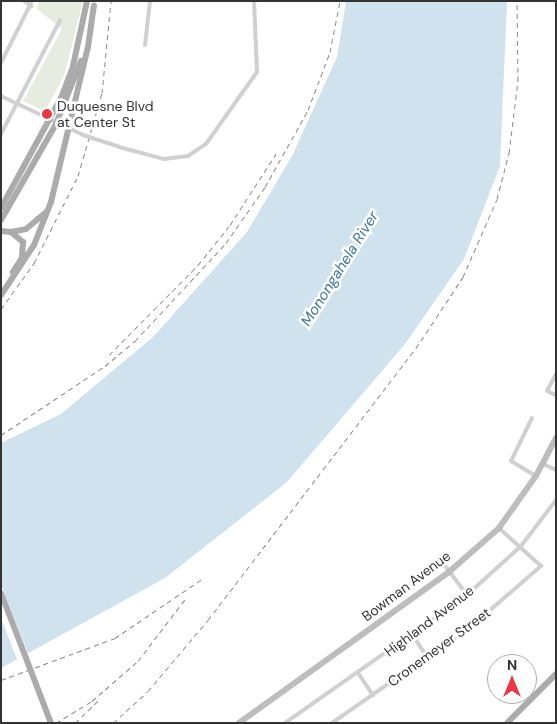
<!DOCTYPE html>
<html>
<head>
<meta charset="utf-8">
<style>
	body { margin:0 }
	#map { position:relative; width:557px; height:724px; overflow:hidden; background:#fff; font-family:"DM Sans",sans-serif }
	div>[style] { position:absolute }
	.green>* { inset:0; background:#e6ecdf }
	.water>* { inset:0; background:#cfe2ee }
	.pier>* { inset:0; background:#fff }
	.street>* { height:4px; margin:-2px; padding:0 2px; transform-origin:2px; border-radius:2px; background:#d0d0d0 }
	.secondary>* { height:5.5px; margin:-2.75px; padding:0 2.75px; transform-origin:2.75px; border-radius:2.75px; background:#bdbdbd }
	.primary>* { height:6px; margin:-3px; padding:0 3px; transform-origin:3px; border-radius:3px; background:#ababab }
	.rail>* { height:1px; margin-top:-0.5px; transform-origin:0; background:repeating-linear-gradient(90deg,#888 0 5px,transparent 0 9px) }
	.street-bridge>* { height:4px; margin:-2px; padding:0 2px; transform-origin:2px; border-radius:2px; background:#d0d0d0 }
	.primary-bridge>* { height:6px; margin:-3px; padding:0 3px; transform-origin:3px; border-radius:3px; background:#ababab }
	.dots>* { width:14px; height:14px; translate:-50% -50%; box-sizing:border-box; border:2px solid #fff; border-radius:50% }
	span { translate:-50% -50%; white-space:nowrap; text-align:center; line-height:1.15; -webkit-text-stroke:5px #fff; paint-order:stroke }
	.poi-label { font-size:14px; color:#333 }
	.left { translate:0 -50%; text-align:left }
	.street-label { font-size:14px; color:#333 }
	.water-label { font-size:15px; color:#3f7597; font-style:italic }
	.frame { position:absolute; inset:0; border:2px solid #333; pointer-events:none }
	.north { position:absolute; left:487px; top:654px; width:50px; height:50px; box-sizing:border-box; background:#fff; border:1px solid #adadad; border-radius:50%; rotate:0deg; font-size:14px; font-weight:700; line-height:20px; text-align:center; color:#333 }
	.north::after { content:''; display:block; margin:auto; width:18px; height:22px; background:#e63946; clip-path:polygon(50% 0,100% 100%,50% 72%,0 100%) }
</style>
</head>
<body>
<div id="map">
	<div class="green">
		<div style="clip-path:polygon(39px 1px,83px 1px,64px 76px,45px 111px,23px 101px,62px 29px,37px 9px)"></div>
	</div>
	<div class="water">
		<div style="clip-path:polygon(346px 1px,507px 1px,500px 166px,464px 259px,405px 344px,287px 482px,165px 578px,1px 668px,1px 443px,61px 414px,153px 337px,247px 232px,292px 156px,337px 57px)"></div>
	</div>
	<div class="pier">
		<div style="clip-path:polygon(1px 584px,29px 656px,18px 662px,1px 618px)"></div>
	</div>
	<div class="street">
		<div style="left:24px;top:1px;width:9px;rotate:36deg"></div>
		<div style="left:145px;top:45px;width:44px;rotate:-83.5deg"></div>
		<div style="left:1px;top:63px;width:69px;rotate:-63.4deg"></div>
		<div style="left:1px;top:96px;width:91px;rotate:25.4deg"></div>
		<div style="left:1px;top:134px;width:128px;rotate:-62.6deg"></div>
		<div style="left:119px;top:147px;width:47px;rotate:14.9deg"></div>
		<div style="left:164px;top:159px;width:24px;rotate:-7deg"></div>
		<div style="left:188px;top:156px;width:22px;rotate:-34deg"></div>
		<div style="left:206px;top:144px;width:88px;rotate:-54.7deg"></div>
		<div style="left:257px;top:72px;width:71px;rotate:-92.4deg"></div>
		<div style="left:556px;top:374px;width:19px;rotate:118deg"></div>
		<div style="left:547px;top:391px;width:10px;rotate:24deg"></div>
		<div style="left:532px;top:418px;width:48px;rotate:116deg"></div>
		<div style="left:511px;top:461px;width:29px;rotate:31deg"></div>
		<div style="left:543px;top:464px;width:14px;rotate:25deg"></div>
		<div style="left:440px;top:559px;width:45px;rotate:53.1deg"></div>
		<div style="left:412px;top:634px;width:27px;rotate:57deg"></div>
		<div style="left:358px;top:673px;width:27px;rotate:56deg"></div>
		<div style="left:285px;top:723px;width:223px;rotate:-35.1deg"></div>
		<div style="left:467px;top:595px;width:73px;rotate:-42.2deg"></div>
		<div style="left:521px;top:546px;width:58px;rotate:-52.7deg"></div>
		<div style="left:332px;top:723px;width:173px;rotate:-34.9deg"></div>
		<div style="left:474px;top:624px;width:89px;rotate:-40.9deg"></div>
		<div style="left:541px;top:566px;width:57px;rotate:-137.9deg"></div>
	</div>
	<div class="secondary">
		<div style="left:239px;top:723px;width:259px;rotate:-35.7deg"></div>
		<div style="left:449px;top:572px;width:67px;rotate:-41.3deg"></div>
		<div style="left:499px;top:528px;width:64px;rotate:-54.6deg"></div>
		<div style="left:536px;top:476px;width:43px;rotate:-62.2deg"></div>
	</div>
	<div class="primary">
		<div style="left:1px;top:208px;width:125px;rotate:-61.4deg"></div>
		<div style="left:61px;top:98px;width:34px;rotate:-69deg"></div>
		<div style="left:73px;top:66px;width:66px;rotate:-77.8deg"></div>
		<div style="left:1px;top:220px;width:111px;rotate:-60.2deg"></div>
		<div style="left:56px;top:124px;width:68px;rotate:-68.4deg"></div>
		<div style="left:1px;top:231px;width:10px;rotate:6deg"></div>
		<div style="left:11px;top:232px;width:16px;rotate:40deg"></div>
		<div style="left:23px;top:242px;width:16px;rotate:94deg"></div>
		<div style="left:22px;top:258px;width:17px;rotate:123deg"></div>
		<div style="left:11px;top:232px;width:15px;rotate:-11deg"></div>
		<div style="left:26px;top:229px;width:26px;rotate:-40deg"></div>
		<div style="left:1px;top:295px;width:60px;rotate:-56.6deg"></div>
		<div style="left:34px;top:245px;width:46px;rotate:-68.4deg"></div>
		<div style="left:51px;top:202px;width:159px;rotate:-76.6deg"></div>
		<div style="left:88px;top:47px;width:42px;rotate:-81.9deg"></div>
		<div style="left:507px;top:723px;width:69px;rotate:-45deg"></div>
	</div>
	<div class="rail">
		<div style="left:1px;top:309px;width:57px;rotate:-54.3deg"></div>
		<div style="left:34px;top:263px;width:97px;rotate:-63.2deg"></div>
		<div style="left:78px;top:176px;width:86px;rotate:-73.9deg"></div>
		<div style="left:102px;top:93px;width:92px;rotate:-84.4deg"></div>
		<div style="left:109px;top:355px;width:127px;rotate:-45.3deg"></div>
		<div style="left:198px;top:265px;width:51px;rotate:-51.3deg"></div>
		<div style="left:230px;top:225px;width:85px;rotate:-57.1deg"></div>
		<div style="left:1px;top:435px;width:125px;rotate:-33.6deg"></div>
		<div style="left:105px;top:366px;width:39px;rotate:-40deg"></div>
		<div style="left:135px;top:341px;width:134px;rotate:-47.1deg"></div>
		<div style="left:226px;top:243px;width:68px;rotate:-55.1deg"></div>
		<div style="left:265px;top:187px;width:88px;rotate:-60.8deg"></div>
		<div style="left:308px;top:110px;width:62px;rotate:-69.2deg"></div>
		<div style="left:330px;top:52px;width:52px;rotate:-78.9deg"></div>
		<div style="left:1px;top:680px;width:121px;rotate:-20.2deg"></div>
		<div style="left:115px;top:638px;width:105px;rotate:-34.1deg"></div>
		<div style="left:56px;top:723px;width:42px;rotate:-31.4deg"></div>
		<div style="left:92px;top:701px;width:61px;rotate:-41deg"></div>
		<div style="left:138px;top:661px;width:79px;rotate:-52.7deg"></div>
		<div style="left:75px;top:723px;width:35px;rotate:-44deg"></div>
		<div style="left:113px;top:723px;width:47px;rotate:-42.4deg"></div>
		<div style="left:148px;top:691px;width:93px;rotate:-49.8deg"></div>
		<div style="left:208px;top:620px;width:342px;rotate:-52.6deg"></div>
		<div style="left:416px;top:348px;width:85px;rotate:-56.5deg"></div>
		<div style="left:463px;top:277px;width:85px;rotate:-66.4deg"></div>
		<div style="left:497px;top:199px;width:48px;rotate:-75.4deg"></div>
		<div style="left:509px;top:153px;width:73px;rotate:-82.9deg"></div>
		<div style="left:518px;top:81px;width:80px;rotate:-90.7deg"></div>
	</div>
	<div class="street-bridge">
		<div style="left:83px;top:135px;width:38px;rotate:18deg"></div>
	</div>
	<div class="primary-bridge">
		<div style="left:1px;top:593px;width:139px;rotate:69deg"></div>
	</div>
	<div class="dots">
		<div style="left:47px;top:114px;background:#e63946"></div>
	</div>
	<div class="poi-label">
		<span class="left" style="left:57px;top:114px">Duquesne Blvd<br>at Center St</span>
	</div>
	<div class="street-label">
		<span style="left:406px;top:586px;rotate:-37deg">Bowman Avenue</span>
		<span style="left:429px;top:621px;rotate:-37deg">Highland Avenue</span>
		<span style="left:439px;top:647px;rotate:-36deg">Cronemeyer Street</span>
	</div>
	<div class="water-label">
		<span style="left:340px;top:269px;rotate:-58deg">Monongahela River</span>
	</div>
	<div class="frame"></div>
	<div class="north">N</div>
</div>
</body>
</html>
